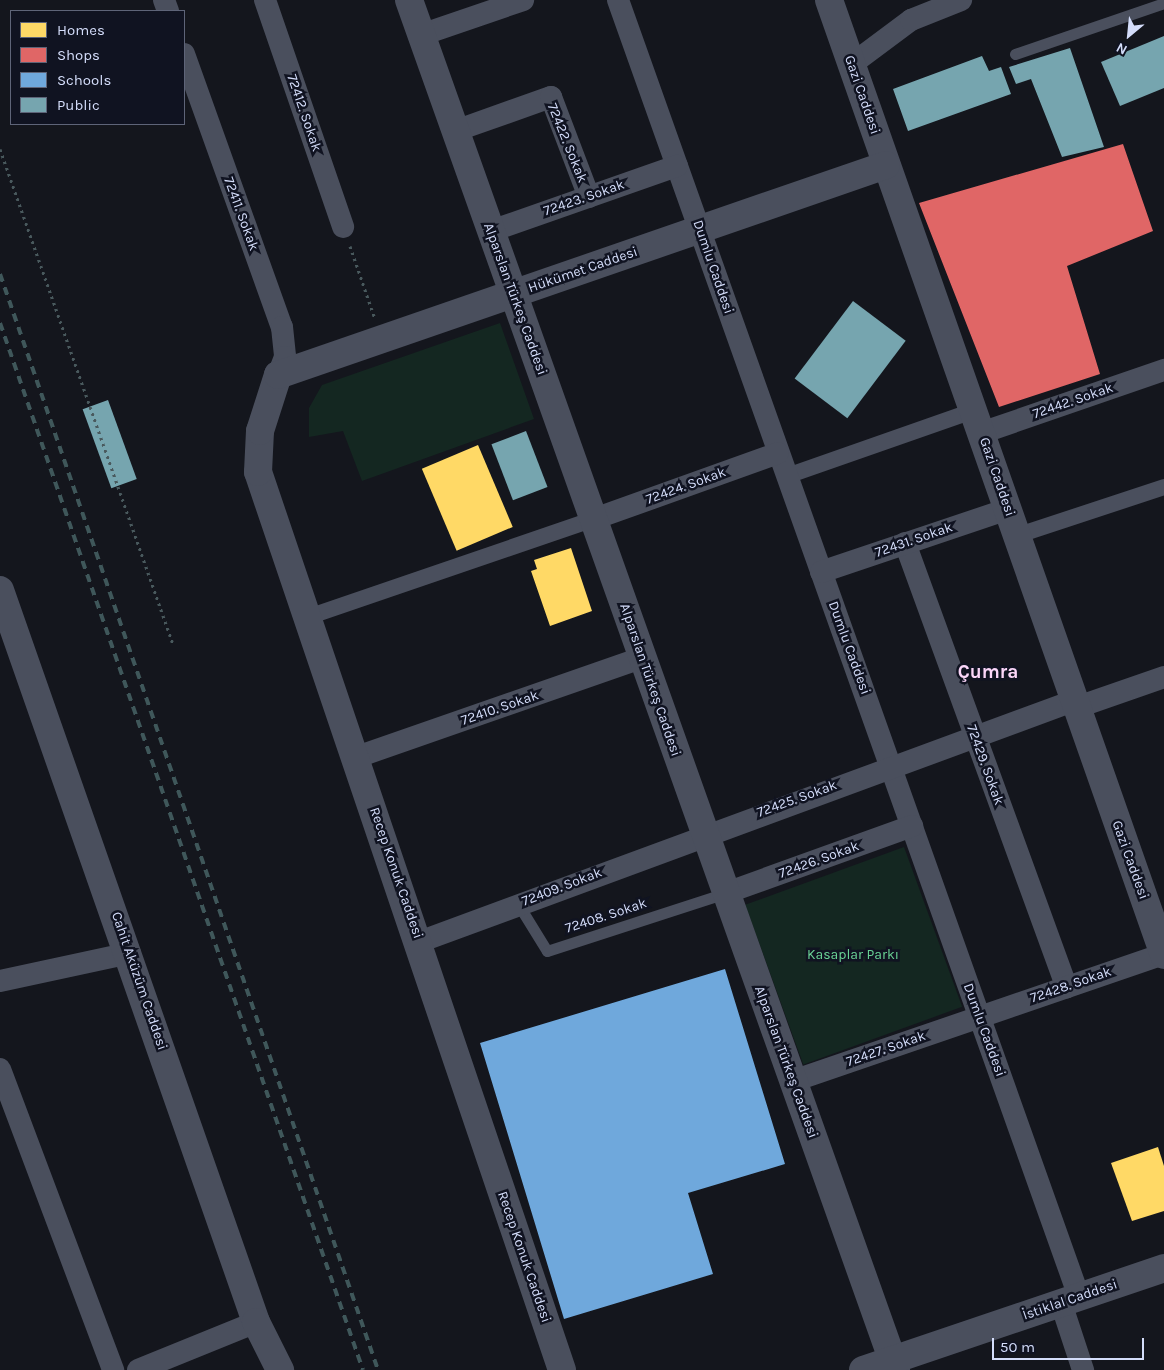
<!DOCTYPE html>
<html>
<head>
<meta charset="utf-8">
<style>
	body { margin:0 }
	#map { position:relative; width:1164px; height:1370px; overflow:hidden; background:#14161d; font-family:Karla,sans-serif }
	div>[style] { position:absolute }
	.green>* { inset:0; background:#142721; transform-origin:0 0 }
	.homes>* { inset:0; background:#ffd966; transform-origin:0 0 }
	.shops>* { inset:0; background:#e06666 }
	.schools>* { inset:0; background:#6fa8dc }
	.public>* { inset:0; background:#76a5af; transform-origin:0 0 }
	.path>* { height:3px; margin-top:-1.5px; transform-origin:0; background:repeating-linear-gradient(90deg,#49595d 0 2.5px,transparent 0 6.5px) }
	.service>* { height:11px; margin:-5.5px; padding:0 5.5px; transform-origin:5.5px; border-radius:5.5px; background:#4a4f5d }
	.pedestrian>* { height:16px; margin:-8px; padding:0 8px; transform-origin:8px; border-radius:8px; background:#4a4f5d }
	.minor>* { height:22px; margin:-11px; padding:0 11px; transform-origin:11px; border-radius:11px; background:#4a4f5d }
	.tertiary>* { height:28px; margin:-14px; padding:0 14px; transform-origin:14px; border-radius:14px; background:#4a4f5d }
	.rail>* { height:4px; margin-top:-2px; transform-origin:0; background:repeating-linear-gradient(90deg,#3f575a 0 8px,transparent 0 14px) }
	span { translate:-50% -50%; white-space:nowrap; text-align:center; line-height:1.15; -webkit-text-stroke:5px #101321; paint-order:stroke }
	.street-label { font-size:14px; color:#d4ddfa }
	.park-label { font-size:14px; color:#69d295 }
	.district-label { font-size:19px; color:#fbd6f9; font-weight:700 }
	.legend { position:absolute; left:10px; top:10px; width:175px; height:115px; box-sizing:border-box; background:#101321; border:1px solid #5e6478; margin:0; padding:6px 9px; list-style:none; font-size:15px; color:#d4ddfa }
	.legend li { display:flex; align-items:center; gap:10px; height:25px }
	.legend b { width:25px; border:1px solid #5e6478 }
	.north { position:absolute; left:1104px; top:10px; width:50px; height:50px; -webkit-text-stroke:4px #101321; paint-order:stroke; rotate:208deg; font-size:14px; font-weight:700; line-height:20px; text-align:center; color:#d4ddfa }
	.north::after { content:''; display:block; margin:auto; width:18px; height:22px; background:#d4ddfa; clip-path:polygon(50% 0,100% 100%,50% 72%,0 100%) }
	.scale { position:absolute; left:992px; top:1338px; width:152px; height:22px; box-sizing:border-box; border:2px solid #d4ddfa; border-top:0; padding-left:6px; font-size:15px; line-height:18px; white-space:nowrap; color:#d4ddfa; -webkit-text-stroke:4px #101321; paint-order:stroke }
</style>
</head>
<body>
<div id="map">
	<div class="green">
		<div style="clip-path:polygon(500px 323px,534px 419px,362px 481px,343px 431px,309px 437px,309px 408px,322px 385px)"></div>
		<div style="left:904px;top:847px;width:170px;height:169px;rotate:70deg"></div>
	</div>
	<div class="homes">
		<div style="left:478px;top:445px;width:89px;height:61px;rotate:67deg"></div>
		<div style="clip-path:polygon(571px 548px,592px 611px,550px 626px,531px 571px,537px 569px,534px 560px)"></div>
		<div style="clip-path:polygon(1158px 1147px,1164px 1166px,1164px 1211px,1132px 1221px,1111px 1163px)"></div>
	</div>
	<div class="shops">
		<div style="clip-path:polygon(1123px 144px,1153px 231px,1067px 266px,1100px 374px,999px 407px,919px 203px)"></div>
	</div>
	<div class="schools">
		<div style="clip-path:polygon(725px 969px,785px 1164px,688px 1193px,713px 1274px,564px 1319px,480px 1043px)"></div>
	</div>
	<div class="public">
		<div style="clip-path:polygon(1164px 36px,1164px 88px,1120px 106px,1101px 62px)"></div>
		<div style="clip-path:polygon(1070px 48px,1104px 147px,1062px 157px,1031px 79px,1016px 84px,1009px 67px)"></div>
		<div style="clip-path:polygon(982px 56px,989px 71px,1001px 67px,1011px 94px,908px 131px,893px 89px)"></div>
		<div style="left:853px;top:301px;width:66px;height:97px;rotate:37deg"></div>
		<div style="left:108px;top:400px;width:84px;height:27px;rotate:70deg"></div>
		<div style="left:526px;top:431px;width:60px;height:37px;rotate:69deg"></div>
	</div>
	<div class="path">
		<div style="left:0;top:149px;width:524px;rotate:70.74deg"></div>
		<div style="left:350px;top:246px;width:77px;rotate:71.1deg"></div>
	</div>
	<div class="service">
		<div style="left:1015px;top:54px;width:157px;rotate:-18.9deg"></div>
		<div style="left:518px;top:904px;width:55px;rotate:58.3deg"></div>
		<div style="left:547px;top:951px;width:188px;rotate:-18deg"></div>
	</div>
	<div class="pedestrian">
		<div style="left:787px;top:476px;width:197px;rotate:-19.3deg"></div>
		<div style="left:1016px;top:536px;width:156px;rotate:-18.3deg"></div>
		<div style="left:308px;top:617px;width:302px;rotate:-18.9deg"></div>
	</div>
	<div class="minor">
		<div style="left:164px;top:0;width:12px;rotate:70deg"></div>
		<div style="left:265px;top:0;width:240px;rotate:71deg"></div>
		<div style="left:618px;top:0;width:1376px;rotate:70.43deg"></div>
		<div style="left:421px;top:35px;width:108px;rotate:-18.9deg"></div>
		<div style="left:184px;top:54px;width:290px;rotate:70.3deg"></div>
		<div style="left:282px;top:327px;width:30px;rotate:84deg"></div>
		<div style="left:285px;top:357px;width:19px;rotate:111deg"></div>
		<div style="left:852px;top:64px;width:74px;rotate:-36.7deg"></div>
		<div style="left:911px;top:20px;width:54px;rotate:-21.8deg"></div>
		<div style="left:455px;top:131px;width:102px;rotate:-19.5deg"></div>
		<div style="left:551px;top:97px;width:107px;rotate:69.2deg"></div>
		<div style="left:491px;top:231px;width:197px;rotate:-19.3deg"></div>
		<div style="left:981px;top:433px;width:194px;rotate:-19deg"></div>
		<div style="left:594px;top:519px;width:195px;rotate:-19.7deg"></div>
		<div style="left:905px;top:543px;width:473px;rotate:70deg"></div>
		<div style="left:821px;top:572px;width:197px;rotate:-18.6deg"></div>
		<div style="left:1075px;top:708px;width:94px;rotate:-19.2deg"></div>
		<div style="left:357px;top:757px;width:302px;rotate:-19.2deg"></div>
		<div style="left:726px;top:893px;width:198px;rotate:-19.8deg"></div>
		<div style="left:419px;top:942px;width:697px;rotate:-20.23deg"></div>
		<div style="left:0;top:981px;width:133px;rotate:-12.2deg"></div>
		<div style="left:0;top:1069px;width:322px;rotate:69.4deg"></div>
		<div style="left:793px;top:1081px;width:392px;rotate:-18.9deg"></div>
		<div style="left:1061px;top:1303px;width:71px;rotate:71.8deg"></div>
		<div style="left:138px;top:1370px;width:127px;rotate:-22.1deg"></div>
	</div>
	<div class="tertiary">
		<div style="left:409px;top:0;width:1454px;rotate:70.43deg"></div>
		<div style="left:829px;top:0;width:1012px;rotate:70.67deg"></div>
		<div style="left:0;top:590px;width:775px;rotate:70.72deg"></div>
		<div style="left:256px;top:1322px;width:54px;rotate:63.4deg"></div>
		<div style="left:562px;top:1370px;width:948px;rotate:-108.7deg"></div>
		<div style="left:258px;top:472px;width:41px;rotate:-87.2deg"></div>
		<div style="left:260px;top:431px;width:59px;rotate:-72.2deg"></div>
		<div style="left:278px;top:375px;width:643px;rotate:-19.05deg"></div>
		<div style="left:863px;top:1370px;width:318px;rotate:-18.7deg"></div>
	</div>
	<div class="rail">
		<div style="left:0;top:274px;width:1159px;rotate:70.97deg"></div>
		<div style="left:0;top:323px;width:1108px;rotate:70.88deg"></div>
	</div>
	<div class="street-label">
		<span style="left:862px;top:95px;rotate:71deg">Gazi Caddesi</span>
		<span style="left:304px;top:113px;rotate:71deg">72412. Sokak</span>
		<span style="left:567px;top:143px;rotate:68deg">72422. Sokak</span>
		<span style="left:584px;top:198px;rotate:-19deg">72423. Sokak</span>
		<span style="left:241px;top:214px;rotate:70deg">72411. Sokak</span>
		<span style="left:713px;top:267px;rotate:71deg">Dumlu Caddesi</span>
		<span style="left:583px;top:270px;rotate:-19deg">Hükümet Caddesi</span>
		<span style="left:515px;top:299px;rotate:70deg">Alparslan Türkeş Caddesi</span>
		<span style="left:1073px;top:401px;rotate:-19deg">72442. Sokak</span>
		<span style="left:997px;top:477px;rotate:71deg">Gazi Caddesi</span>
		<span style="left:686px;top:486px;rotate:-20deg">72424. Sokak</span>
		<span style="left:914px;top:540px;rotate:-19deg">72431. Sokak</span>
		<span style="left:849px;top:648px;rotate:70deg">Dumlu Caddesi</span>
		<span style="left:650px;top:680px;rotate:71deg">Alparslan Türkeş Caddesi</span>
		<span style="left:500px;top:708px;rotate:-19deg">72410. Sokak</span>
		<span style="left:985px;top:765px;rotate:70deg">72429. Sokak</span>
		<span style="left:797px;top:799px;rotate:-20deg">72425. Sokak</span>
		<span style="left:819px;top:860px;rotate:-20deg">72426. Sokak</span>
		<span style="left:1130px;top:860px;rotate:70deg">Gazi Caddesi</span>
		<span style="left:396px;top:873px;rotate:71deg">Recep Konuk Caddesi</span>
		<span style="left:562px;top:887px;rotate:-21deg">72409. Sokak</span>
		<span style="left:606px;top:916px;rotate:-18deg">72408. Sokak</span>
		<span style="left:139px;top:981px;rotate:71deg">Cahit Aküzüm Caddesi</span>
		<span style="left:1071px;top:985px;rotate:-19deg">72428. Sokak</span>
		<span style="left:984px;top:1030px;rotate:70deg">Dumlu Caddesi</span>
		<span style="left:886px;top:1049px;rotate:-19deg">72427. Sokak</span>
		<span style="left:786px;top:1062px;rotate:70deg">Alparslan Türkeş Caddesi</span>
		<span style="left:524px;top:1257px;rotate:71deg">Recep Konuk Caddesi</span>
		<span style="left:1070px;top:1300px;rotate:-19deg">İstiklal Caddesi</span>
	</div>
	<div class="park-label">
		<span style="left:853px;top:955px">Kasaplar Parkı</span>
	</div>
	<div class="district-label">
		<span style="left:988px;top:673px">Çumra</span>
	</div>
	<ul class="legend">
	<li><b style="height:14px;background:#ffd966"></b>Homes</li>
	<li><b style="height:14px;background:#e06666"></b>Shops</li>
	<li><b style="height:14px;background:#6fa8dc"></b>Schools</li>
	<li><b style="height:14px;background:#76a5af"></b>Public</li>
	</ul>
	<div class="north">N</div>
	<div class="scale">50 m</div>
</div>
</body>
</html>
